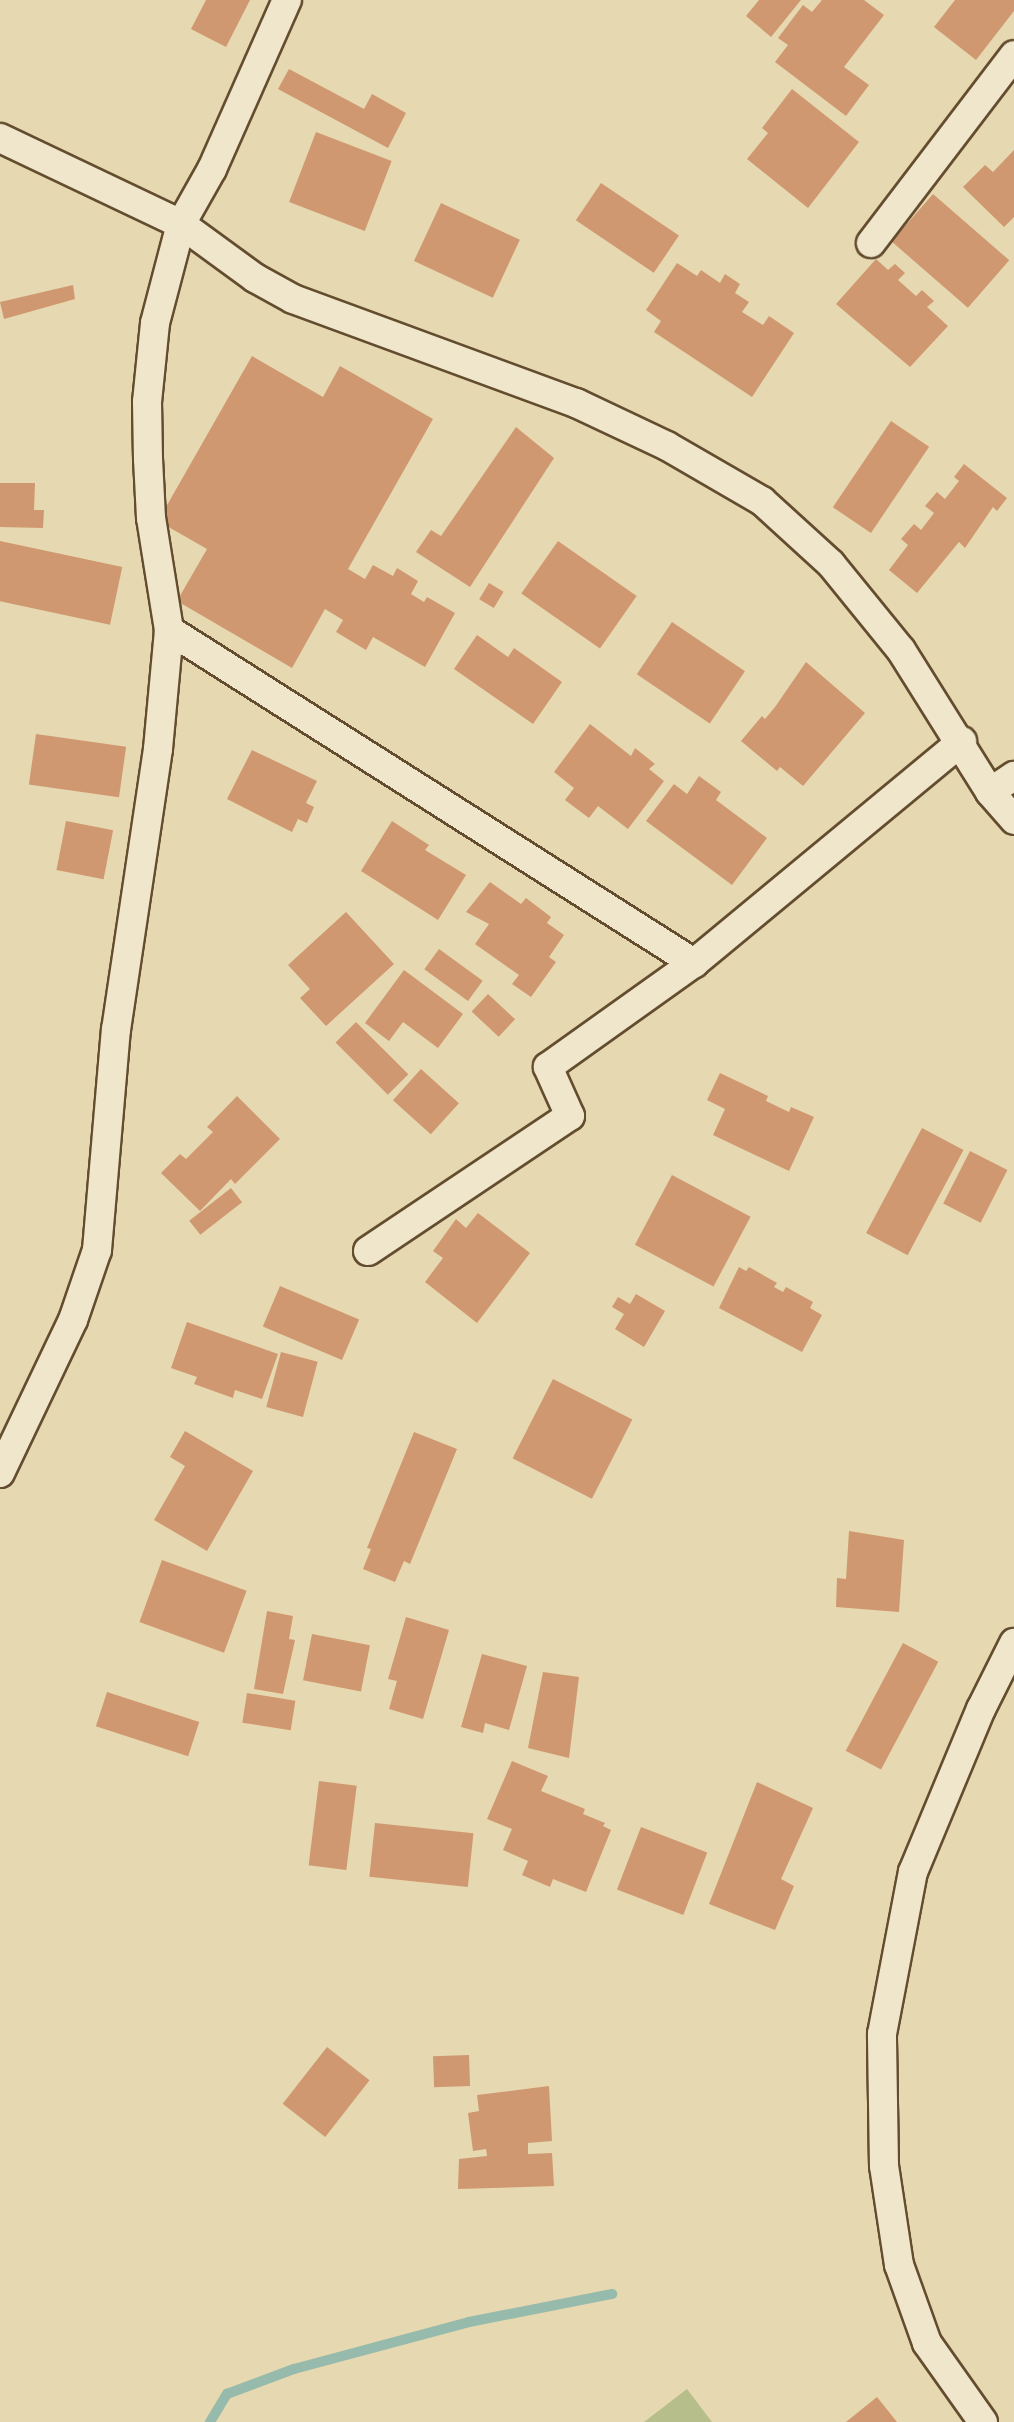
<!DOCTYPE html>
<html>
<head>
<meta charset="utf-8">
<style>
	body { margin:0 }
	#map { position:relative; width:1014px; height:2422px; overflow:hidden; background:#e6d8b0; font-family:"Libre Caslon Text",serif }
	div>[style] { position:absolute }
	.green>* { inset:0; background:#b6be8b }
	.stream>* { height:10px; margin:-5px; padding:0 5px; transform-origin:5px; border-radius:5px; background:#96baab }
	.building>* { inset:0; background:#d09870; transform-origin:0 0 }
	.roads { filter:drop-shadow(2px 0 #644d2f) drop-shadow(-2px 0 #644d2f) drop-shadow(0 2px #644d2f) drop-shadow(0 -2px #644d2f) }
	.street>* { height:28px; margin:-14px; padding:0 14px; transform-origin:14px; border-radius:14px; background:#efe6cc }
	span { translate:-50% -50%; white-space:nowrap; text-align:center; line-height:1.15; -webkit-text-stroke:4.5px #efe6cc; paint-order:stroke }
</style>
</head>
<body>
<div id="map">
	<div class="green">
		<div style="clip-path:polygon(687px 2389px,712px 2422px,644px 2422px)"></div>
	</div>
	<div class="stream">
		<div style="left:210px;top:2422px;width:33px;rotate:-59deg"></div>
		<div style="left:227px;top:2394px;width:72px;rotate:-20.5deg"></div>
		<div style="left:294px;top:2369px;width:181px;rotate:-15deg"></div>
		<div style="left:469px;top:2322px;width:146px;rotate:-11.1deg"></div>
	</div>
	<div class="building">
		<div style="clip-path:polygon(206px 0,250px 0,226px 47px,191px 29px)"></div>
		<div style="clip-path:polygon(759px 0,801px 0,771px 37px,746px 16px)"></div>
		<div style="clip-path:polygon(822px 0,864px 0,884px 15px,844px 67px,869px 85px,846px 116px,775px 62px,788px 45px,778px 38px,803px 5px,812px 12px)"></div>
		<div style="clip-path:polygon(955px 0,1014px 0,1014px 11px,976px 60px,934px 27px)"></div>
		<div style="clip-path:polygon(289px 69px,364px 109px,372px 94px,406px 113px,388px 148px,278px 89px)"></div>
		<div style="clip-path:polygon(792px 89px,859px 142px,808px 208px,747px 159px,768px 133px,762px 128px)"></div>
		<div style="left:316px;top:132px;width:81px;height:75px;rotate:21deg"></div>
		<div style="clip-path:polygon(1014px 150px,1014px 217px,1004px 227px,963px 187px,985px 165px,993px 172px)"></div>
		<div style="left:601px;top:183px;width:94px;height:45px;rotate:34deg"></div>
		<div style="left:933px;top:194px;width:101px;height:63px;rotate:41deg"></div>
		<div style="left:441px;top:203px;width:87px;height:64px;rotate:25deg"></div>
		<div style="clip-path:polygon(876px 259px,888px 270px,895px 264px,905px 273px,898px 280px,916px 296px,922px 290px,934px 301px,927px 307px,948px 326px,910px 367px,836px 304px)"></div>
		<div style="clip-path:polygon(677px 263px,697px 276px,701px 270px,720px 283px,725px 274px,740px 284px,735px 293px,749px 302px,742px 312px,763px 325px,769px 316px,794px 333px,752px 397px,654px 332px,661px 321px,646px 310px)"></div>
		<div style="clip-path:polygon(73px 285px,75px 299px,4px 319px,0 302px)"></div>
		<div style="clip-path:polygon(252px 356px,323px 397px,340px 366px,433px 419px,348px 569px,365px 579px,373px 565px,393px 576px,397px 568px,418px 581px,411px 594px,424px 602px,427px 597px,455px 613px,425px 667px,373px 637px,366px 650px,336px 632px,343px 620px,325px 609px,292px 668px,177px 601px,207px 549px,158px 521px)"></div>
		<div style="left:891px;top:421px;width:46px;height:104px;rotate:34deg"></div>
		<div style="clip-path:polygon(516px 427px,554px 458px,470px 587px,416px 552px,431px 530px,441px 536px)"></div>
		<div style="clip-path:polygon(964px 464px,1007px 498px,997px 511px,993px 507px,965px 548px,959px 542px,917px 593px,889px 570px,908px 545px,901px 539px,914px 524px,921px 530px,934px 513px,925px 506px,937px 492px,945px 499px,959px 481px,954px 477px)"></div>
		<div style="clip-path:polygon(0 483px,35px 483px,34px 510px,44px 510px,43px 528px,0 527px)"></div>
		<div style="left:0;top:541px;width:125px;height:59px;rotate:12deg"></div>
		<div style="left:558px;top:541px;width:96px;height:64px;rotate:35deg"></div>
		<div style="left:489px;top:583px;width:17px;height:19px;rotate:31deg"></div>
		<div style="left:672px;top:622px;width:88px;height:63px;rotate:34deg"></div>
		<div style="clip-path:polygon(477px 635px,508px 657px,514px 648px,562px 682px,533px 724px,454px 669px)"></div>
		<div style="clip-path:polygon(806px 662px,865px 713px,803px 786px,780px 767px,777px 771px,741px 741px,762px 716px,765px 719px,775px 707px)"></div>
		<div style="clip-path:polygon(590px 724px,631px 756px,635px 748px,655px 764px,649px 769px,664px 781px,628px 829px,598px 806px,589px 818px,565px 800px,574px 788px,554px 772px)"></div>
		<div style="left:36px;top:734px;width:91px;height:51px;rotate:8deg"></div>
		<div style="clip-path:polygon(252px 750px,317px 781px,306px 803px,314px 807px,307px 823px,298px 819px,292px 832px,227px 799px)"></div>
		<div style="clip-path:polygon(699px 776px,721px 792px,716px 800px,767px 838px,732px 885px,646px 821px,674px 784px,687px 794px)"></div>
		<div style="left:66px;top:821px;width:48px;height:50px;rotate:11deg"></div>
		<div style="clip-path:polygon(392px 821px,429px 845px,425px 850px,466px 875px,438px 920px,361px 871px)"></div>
		<div style="clip-path:polygon(490px 882px,521px 904px,526px 898px,551px 917px,547px 923px,564px 935px,549px 957px,556px 962px,531px 997px,512px 984px,519px 975px,475px 944px,489px 924px,466px 912px)"></div>
		<div style="clip-path:polygon(346px 912px,394px 964px,326px 1026px,300px 998px,310px 989px,288px 965px)"></div>
		<div style="left:439px;top:949px;width:54px;height:25px;rotate:36deg"></div>
		<div style="clip-path:polygon(404px 970px,463px 1014px,438px 1048px,403px 1022px,389px 1041px,365px 1023px)"></div>
		<div style="left:488px;top:994px;width:37px;height:24px;rotate:43deg"></div>
		<div style="left:356px;top:1022px;width:74px;height:29px;rotate:45deg"></div>
		<div style="left:421px;top:1069px;width:51px;height:42px;rotate:42deg"></div>
		<div style="clip-path:polygon(720px 1073px,768px 1096px,766px 1101px,789px 1112px,791px 1107px,814px 1117px,789px 1171px,713px 1135px,725px 1109px,707px 1100px)"></div>
		<div style="clip-path:polygon(237px 1096px,280px 1139px,235px 1184px,231px 1179px,200px 1211px,161px 1173px,180px 1154px,186px 1159px,213px 1132px,207px 1127px)"></div>
		<div style="left:922px;top:1128px;width:47px;height:119px;rotate:28deg"></div>
		<div style="left:970px;top:1151px;width:42px;height:59px;rotate:27deg"></div>
		<div style="left:672px;top:1175px;width:89px;height:79px;rotate:28deg"></div>
		<div style="left:231px;top:1188px;width:18px;height:53px;rotate:52deg"></div>
		<div style="clip-path:polygon(478px 1213px,530px 1253px,477px 1323px,425px 1282px,443px 1258px,433px 1251px,456px 1219px,466px 1228px)"></div>
		<div style="clip-path:polygon(739px 1267px,746px 1271px,749px 1267px,777px 1283px,774px 1287px,783px 1292px,786px 1287px,813px 1302px,810px 1308px,822px 1315px,802px 1352px,719px 1308px)"></div>
		<div style="left:280px;top:1286px;width:86px;height:44px;rotate:23deg"></div>
		<div style="clip-path:polygon(636px 1294px,665px 1311px,644px 1347px,615px 1329px,624px 1314px,612px 1307px,618px 1297px,630px 1304px)"></div>
		<div style="clip-path:polygon(187px 1322px,278px 1354px,262px 1399px,235px 1390px,233px 1398px,194px 1384px,197px 1377px,171px 1368px)"></div>
		<div style="left:281px;top:1352px;width:38px;height:57px;rotate:15deg"></div>
		<div style="left:553px;top:1379px;width:89px;height:89px;rotate:27deg"></div>
		<div style="clip-path:polygon(185px 1431px,253px 1471px,207px 1551px,154px 1520px,185px 1466px,170px 1457px)"></div>
		<div style="clip-path:polygon(414px 1432px,457px 1449px,410px 1564px,404px 1561px,395px 1582px,363px 1569px,371px 1549px,367px 1548px)"></div>
		<div style="clip-path:polygon(849px 1531px,904px 1540px,899px 1612px,836px 1607px,837px 1578px,846px 1579px)"></div>
		<div style="left:162px;top:1560px;width:90px;height:66px;rotate:20deg"></div>
		<div style="clip-path:polygon(267px 1611px,293px 1616px,289px 1639px,295px 1640px,283px 1694px,254px 1689px)"></div>
		<div style="clip-path:polygon(406px 1617px,449px 1630px,423px 1719px,389px 1709px,397px 1681px,388px 1679px)"></div>
		<div style="left:312px;top:1634px;width:59px;height:47px;rotate:11deg"></div>
		<div style="left:903px;top:1643px;width:40px;height:122px;rotate:28deg"></div>
		<div style="clip-path:polygon(482px 1654px,527px 1666px,509px 1730px,485px 1723px,483px 1733px,461px 1727px)"></div>
		<div style="clip-path:polygon(543px 1672px,579px 1677px,569px 1758px,528px 1748px)"></div>
		<div style="left:107px;top:1692px;width:97px;height:36px;rotate:18deg"></div>
		<div style="left:247px;top:1693px;width:49px;height:30px;rotate:9deg"></div>
		<div style="clip-path:polygon(512px 1761px,548px 1776px,541px 1791px,585px 1809px,583px 1814px,605px 1823px,603px 1826px,611px 1830px,586px 1892px,553px 1879px,550px 1887px,522px 1875px,528px 1861px,503px 1850px,512px 1829px,487px 1819px)"></div>
		<div style="left:319px;top:1781px;width:38px;height:85px;rotate:7deg"></div>
		<div style="clip-path:polygon(757px 1782px,813px 1808px,781px 1879px,794px 1886px,775px 1930px,709px 1904px)"></div>
		<div style="left:375px;top:1823px;width:99px;height:54px;rotate:6deg"></div>
		<div style="left:641px;top:1827px;width:71px;height:67px;rotate:21deg"></div>
		<div style="left:327px;top:2047px;width:54px;height:72px;rotate:38deg"></div>
		<div style="left:469px;top:2055px;width:31px;height:36px;rotate:88deg"></div>
		<div style="clip-path:polygon(549px 2086px,552px 2141px,528px 2143px,528px 2154px,552px 2153px,554px 2186px,458px 2189px,459px 2159px,487px 2156px,486px 2149px,473px 2151px,468px 2113px,479px 2111px,477px 2095px)"></div>
		<div style="clip-path:polygon(877px 2397px,897px 2422px,846px 2422px)"></div>
	</div>
	<div class="roads">
		<div class="street">
			<div style="left:0;top:138px;width:200px;rotate:25.4deg"></div>
			<div style="left:181px;top:224px;width:92px;rotate:36.1deg"></div>
			<div style="left:255px;top:278px;width:43px;rotate:28.9deg"></div>
			<div style="left:293px;top:299px;width:302px;rotate:20.2deg"></div>
			<div style="left:576px;top:403px;width:101px;rotate:25.3deg"></div>
			<div style="left:667px;top:446px;width:110px;rotate:30.1deg"></div>
			<div style="left:762px;top:501px;width:93px;rotate:42.4deg"></div>
			<div style="left:831px;top:564px;width:111px;rotate:50.9deg"></div>
			<div style="left:901px;top:650px;width:168px;rotate:57.9deg"></div>
			<div style="left:990px;top:792px;width:37px;rotate:49deg"></div>
			<div style="left:871px;top:243px;width:236px;rotate:-52.7deg"></div>
			<div style="left:169px;top:630px;width:622px;rotate:32.39deg"></div>
			<div style="left:990px;top:792px;width:29px;rotate:-34deg"></div>
			<div style="left:368px;top:1251px;width:243px;rotate:-33.8deg"></div>
			<div style="left:570px;top:1116px;width:54px;rotate:-114.2deg"></div>
			<div style="left:548px;top:1067px;width:179px;rotate:-35.5deg"></div>
			<div style="left:694px;top:963px;width:348px;rotate:-39.6deg"></div>
			<div style="left:0;top:1473px;width:170px;rotate:-64.5deg"></div>
			<div style="left:73px;top:1320px;width:74px;rotate:-71.1deg"></div>
			<div style="left:97px;top:1250px;width:221px;rotate:-85.1deg"></div>
			<div style="left:116px;top:1030px;width:284px;rotate:-81.5deg"></div>
			<div style="left:158px;top:749px;width:120px;rotate:-84.7deg"></div>
			<div style="left:169px;top:630px;width:113px;rotate:-99.1deg"></div>
			<div style="left:151px;top:518px;width:59px;rotate:-92.9deg"></div>
			<div style="left:148px;top:459px;width:57px;rotate:-91deg"></div>
			<div style="left:147px;top:402px;width:79px;rotate:-84.2deg"></div>
			<div style="left:155px;top:323px;width:102px;rotate:-75.3deg"></div>
			<div style="left:181px;top:224px;width:63px;rotate:-60.6deg"></div>
			<div style="left:212px;top:169px;width:185px;rotate:-66.1deg"></div>
			<div style="left:983px;top:2422px;width:97px;rotate:-125.3deg"></div>
			<div style="left:927px;top:2343px;width:83px;rotate:-109.7deg"></div>
			<div style="left:899px;top:2265px;width:100px;rotate:-98.6deg"></div>
			<div style="left:884px;top:2166px;width:132px;rotate:-90.9deg"></div>
			<div style="left:882px;top:2034px;width:165px;rotate:-79.2deg"></div>
			<div style="left:913px;top:1872px;width:177px;rotate:-67.4deg"></div>
			<div style="left:981px;top:1709px;width:74px;rotate:-63.4deg"></div>
		</div>
	</div>
</div>
</body>
</html>
